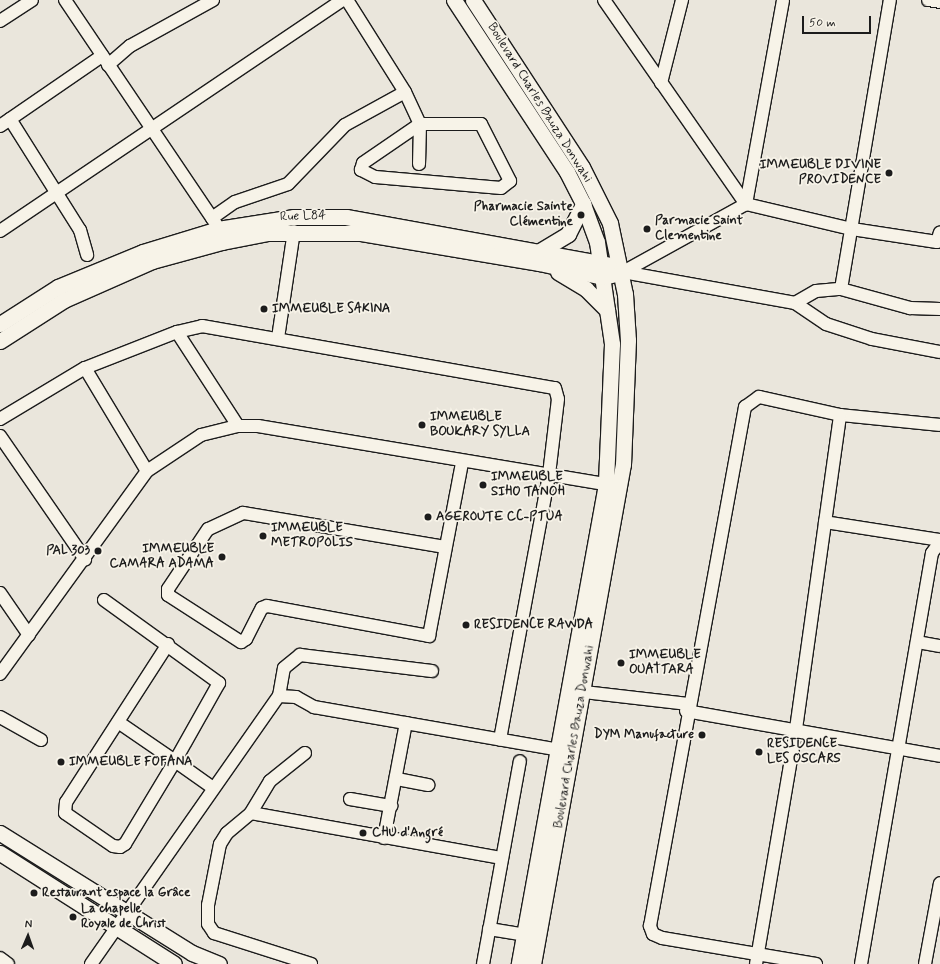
<!DOCTYPE html>
<html>
<head>
<meta charset="utf-8">
<style>
	body { margin:0 }
	#map { position:relative; width:940px; height:964px; overflow:hidden; background:#eae6dc; font-family:Mynerve,sans-serif }
	div>[style] { position:absolute }
	.roads { filter:drop-shadow(1px 0 #1c1c1c) drop-shadow(-1px 0 #1c1c1c) drop-shadow(0 1px #1c1c1c) drop-shadow(0 -1px #1c1c1c) }
	.minor>* { height:12px; margin:-6px; padding:0 6px; transform-origin:6px; border-radius:6px; background:#f7f3e8 }
	.major>* { height:15px; margin:-7.5px; padding:0 7.5px; transform-origin:7.5px; border-radius:7.5px; background:#f7f3e8 }
	.dots>* { width:11px; height:11px; translate:-50% -50%; box-sizing:border-box; border:2px solid #f7f3e8; border-radius:50% }
	span { translate:-50% -50%; white-space:nowrap; text-align:center; line-height:1.15; -webkit-text-stroke:3.5px #f7f3e8; paint-order:stroke }
	.street-label { font-size:13px; color:#1c1c1c }
	.poi-label { font-size:13px; color:#1c1c1c; font-weight:700 }
	.right { translate:-100% -50%; text-align:right }
	.left { translate:0 -50%; text-align:left }
	.north { position:absolute; left:8px; top:916px; width:40px; height:40px; -webkit-text-stroke:3px #f7f3e8; paint-order:stroke; rotate:2deg; font-size:11px; font-weight:700; line-height:16px; text-align:center; color:#1c1c1c }
	.north::after { content:''; display:block; margin:auto; width:14px; height:18px; background:#1c1c1c; clip-path:polygon(50% 0,100% 100%,50% 72%,0 100%) }
	.scale { position:absolute; left:802px; top:16px; width:69px; height:18px; box-sizing:border-box; border:2px solid #1c1c1c; border-top:0; padding-left:5px; font-size:12px; line-height:14px; white-space:nowrap; color:#1c1c1c; -webkit-text-stroke:3px #f7f3e8; paint-order:stroke }
</style>
</head>
<body>
<div id="map">
	<div class="roads">
		<div class="minor">
			<div style="left:65px;top:0;width:270px;rotate:56deg"></div>
			<div style="left:604px;top:0;width:249px;rotate:55.2deg"></div>
			<div style="left:928px;top:0;width:12px;rotate:9deg"></div>
			<div style="left:0;top:21px;width:38px;rotate:-33deg"></div>
			<div style="left:108px;top:65px;width:29px;rotate:-41deg"></div>
			<div style="left:130px;top:46px;width:95px;rotate:-29deg"></div>
			<div style="left:661px;top:83px;width:86px;rotate:-75.8deg"></div>
			<div style="left:405px;top:92px;width:35px;rotate:65deg"></div>
			<div style="left:420px;top:124px;width:61px"></div>
			<div style="left:481px;top:124px;width:64px;rotate:63deg"></div>
			<div style="left:510px;top:181px;width:11px;rotate:142deg"></div>
			<div style="left:501px;top:188px;width:126px;rotate:-175deg"></div>
			<div style="left:375px;top:177px;width:16px;rotate:-153deg"></div>
			<div style="left:361px;top:170px;width:7px;rotate:-74deg"></div>
			<div style="left:363px;top:163px;width:69px;rotate:-34.4deg"></div>
			<div style="left:420px;top:124px;width:40px;rotate:91.4deg"></div>
			<div style="left:10px;top:119px;width:131px;rotate:57.8deg"></div>
			<div style="left:80px;top:230px;width:26px;rotate:74deg"></div>
			<div style="left:0;top:126px;width:124px;rotate:-34.5deg"></div>
			<div style="left:746px;top:204px;width:207px;rotate:-79.7deg"></div>
			<div style="left:212px;top:218px;width:28px;rotate:-35deg"></div>
			<div style="left:235px;top:202px;width:56px;rotate:-18.8deg"></div>
			<div style="left:288px;top:184px;width:82px;rotate:-46deg"></div>
			<div style="left:345px;top:125px;width:68px;rotate:-28.8deg"></div>
			<div style="left:405px;top:92px;width:109px;rotate:-122.2deg"></div>
			<div style="left:0;top:231px;width:413px;rotate:-34deg"></div>
			<div style="left:623px;top:272px;width:141px;rotate:-28.9deg"></div>
			<div style="left:746px;top:204px;width:109px;rotate:13.3deg"></div>
			<div style="left:852px;top:229px;width:86px;rotate:8.7deg"></div>
			<div style="left:937px;top:242px;width:10px;rotate:-73deg"></div>
			<div style="left:623px;top:272px;width:175px;rotate:10.2deg"></div>
			<div style="left:795px;top:303px;width:24px;rotate:-30deg"></div>
			<div style="left:816px;top:291px;width:25px;rotate:-5deg"></div>
			<div style="left:841px;top:289px;width:72px;rotate:15.4deg"></div>
			<div style="left:910px;top:308px;width:30px;rotate:2deg"></div>
			<div style="left:841px;top:289px;width:293px;rotate:-80.4deg"></div>
			<div style="left:795px;top:303px;width:37px;rotate:34deg"></div>
			<div style="left:826px;top:324px;width:48px;rotate:18.1deg"></div>
			<div style="left:872px;top:339px;width:69px;rotate:10.8deg"></div>
			<div style="left:177px;top:332px;width:112px;rotate:57deg"></div>
			<div style="left:278px;top:338px;width:108px;rotate:-81.5deg"></div>
			<div style="left:85px;top:368px;width:120px;rotate:59deg"></div>
			<div style="left:0;top:419px;width:99px;rotate:-31deg"></div>
			<div style="left:85px;top:368px;width:99px;rotate:-21.4deg"></div>
			<div style="left:177px;top:332px;width:26px;rotate:-13deg"></div>
			<div style="left:202px;top:326px;width:358px;rotate:10deg"></div>
			<div style="left:555px;top:388px;width:11px;rotate:75deg"></div>
			<div style="left:558px;top:399px;width:77px;rotate:96.8deg"></div>
			<div style="left:549px;top:475px;width:269px;rotate:100.5deg"></div>
			<div style="left:0;top:436px;width:150px;rotate:55.4deg"></div>
			<div style="left:825px;top:522px;width:116px;rotate:8.9deg"></div>
			<div style="left:445px;top:547px;width:205px;rotate:-170.4deg"></div>
			<div style="left:243px;top:513px;width:38px;rotate:155deg"></div>
			<div style="left:208px;top:529px;width:72px;rotate:123.7deg"></div>
			<div style="left:168px;top:589px;width:6px;rotate:90deg"></div>
			<div style="left:168px;top:595px;width:87px;rotate:32.8deg"></div>
			<div style="left:241px;top:642px;width:6px;rotate:-31deg"></div>
			<div style="left:246px;top:639px;width:35px;rotate:-63deg"></div>
			<div style="left:262px;top:608px;width:5px;rotate:-22deg"></div>
			<div style="left:267px;top:606px;width:165px;rotate:10.5deg"></div>
			<div style="left:429px;top:636px;width:176px;rotate:-79.2deg"></div>
			<div style="left:0;top:593px;width:51px;rotate:55.4deg"></div>
			<div style="left:104px;top:600px;width:142px;rotate:35.8deg"></div>
			<div style="left:219px;top:683px;width:90px;rotate:119.4deg"></div>
			<div style="left:175px;top:761px;width:69px;rotate:-145.6deg"></div>
			<div style="left:917px;top:642px;width:23px;rotate:10deg"></div>
			<div style="left:168px;top:644px;width:188px;rotate:122.8deg"></div>
			<div style="left:66px;top:802px;width:11px;rotate:95deg"></div>
			<div style="left:65px;top:813px;width:58px;rotate:34.5deg"></div>
			<div style="left:113px;top:846px;width:7px;rotate:8deg"></div>
			<div style="left:120px;top:847px;width:6px;rotate:-31deg"></div>
			<div style="left:125px;top:844px;width:97px;rotate:-58.9deg"></div>
			<div style="left:175px;top:761px;width:47px;rotate:35.4deg"></div>
			<div style="left:0;top:674px;width:251px;rotate:-54.1deg"></div>
			<div style="left:147px;top:471px;width:65px;rotate:-33.7deg"></div>
			<div style="left:201px;top:435px;width:38px;rotate:-14deg"></div>
			<div style="left:238px;top:426px;width:20px"></div>
			<div style="left:258px;top:426px;width:353px;rotate:9.5deg"></div>
			<div style="left:584px;top:692px;width:105px;rotate:6.6deg"></div>
			<div style="left:279px;top:696px;width:28px;rotate:-80deg"></div>
			<div style="left:284px;top:668px;width:21px;rotate:-39deg"></div>
			<div style="left:300px;top:655px;width:133px;rotate:6.9deg"></div>
			<div style="left:686px;top:711px;width:258px;rotate:10deg"></div>
			<div style="left:0;top:717px;width:47px;rotate:29.3deg"></div>
			<div style="left:305px;top:753px;width:45px;rotate:141.3deg"></div>
			<div style="left:270px;top:781px;width:37px;rotate:121deg"></div>
			<div style="left:251px;top:813px;width:31px;rotate:140deg"></div>
			<div style="left:227px;top:833px;width:13px;rotate:122deg"></div>
			<div style="left:220px;top:844px;width:62px;rotate:101.1deg"></div>
			<div style="left:208px;top:905px;width:19px;rotate:90deg"></div>
			<div style="left:208px;top:924px;width:11px;rotate:56deg"></div>
			<div style="left:214px;top:933px;width:102px;rotate:17.7deg"></div>
			<div style="left:397px;top:779px;width:32px;rotate:11deg"></div>
			<div style="left:350px;top:799px;width:42px;rotate:9.7deg"></div>
			<div style="left:251px;top:813px;width:255px;rotate:10.2deg"></div>
			<div style="left:384px;top:838px;width:117px;rotate:-79.2deg"></div>
			<div style="left:489px;top:929px;width:44px;rotate:9.2deg"></div>
			<div style="left:0;top:958px;width:10px;rotate:37deg"></div>
			<div style="left:91px;top:964px;width:327px;rotate:-55deg"></div>
			<div style="left:279px;top:696px;width:17px;rotate:3deg"></div>
			<div style="left:296px;top:697px;width:21px;rotate:29deg"></div>
			<div style="left:314px;top:707px;width:256px;rotate:9.9deg"></div>
			<div style="left:483px;top:964px;width:206px;rotate:-79.7deg"></div>
			<div style="left:756px;top:964px;width:238px;rotate:-80.3deg"></div>
			<div style="left:796px;top:729px;width:317px;rotate:-82deg"></div>
			<div style="left:840px;top:415px;width:100px;rotate:5.7deg"></div>
			<div style="left:816px;top:964px;width:156px;rotate:-170.4deg"></div>
			<div style="left:662px;top:938px;width:10px;rotate:-156deg"></div>
			<div style="left:653px;top:934px;width:9px;rotate:-111deg"></div>
			<div style="left:650px;top:926px;width:528px;rotate:-79.63deg"></div>
			<div style="left:745px;top:407px;width:17px;rotate:-36deg"></div>
			<div style="left:759px;top:397px;width:83px;rotate:12.5deg"></div>
			<div style="left:861px;top:964px;width:417px;rotate:-80.2deg"></div>
			<div style="left:932px;top:553px;width:14px;rotate:-54deg"></div>
			<div style="left:925px;top:964px;width:82px;rotate:-79.5deg"></div>
		</div>
		<div class="major">
			<div style="left:454px;top:0;width:206px;rotate:56.7deg"></div>
			<div style="left:567px;top:172px;width:36px;rotate:63deg"></div>
			<div style="left:583px;top:204px;width:40px;rotate:69.8deg"></div>
			<div style="left:597px;top:242px;width:103px;rotate:81.6deg"></div>
			<div style="left:612px;top:344px;width:140px;rotate:92.5deg"></div>
			<div style="left:606px;top:484px;width:488px;rotate:100.3deg"></div>
			<div style="left:473px;top:0;width:199px;rotate:56.9deg"></div>
			<div style="left:582px;top:167px;width:63px;rotate:63.4deg"></div>
			<div style="left:610px;top:223px;width:73px;rotate:78.1deg"></div>
			<div style="left:625px;top:294px;width:46px;rotate:86.3deg"></div>
			<div style="left:628px;top:340px;width:124px;rotate:92.3deg"></div>
			<div style="left:623px;top:464px;width:508px;rotate:100.2deg"></div>
			<div style="left:540px;top:251px;width:33px;rotate:-31deg"></div>
			<div style="left:568px;top:234px;width:34px;rotate:-63deg"></div>
			<div style="left:558px;top:272px;width:33px;rotate:31deg"></div>
			<div style="left:586px;top:289px;width:30px;rotate:45deg"></div>
			<div style="left:0;top:324px;width:69px;rotate:-32.5deg"></div>
			<div style="left:58px;top:287px;width:92px;rotate:-22.4deg"></div>
			<div style="left:143px;top:252px;width:78px;rotate:-17deg"></div>
			<div style="left:218px;top:229px;width:77px;rotate:-9deg"></div>
			<div style="left:294px;top:217px;width:52px"></div>
			<div style="left:346px;top:217px;width:267px;rotate:10.3deg"></div>
			<div style="left:0;top:341px;width:76px;rotate:-32.6deg"></div>
			<div style="left:64px;top:300px;width:96px;rotate:-23.9deg"></div>
			<div style="left:152px;top:261px;width:73px;rotate:-15.2deg"></div>
			<div style="left:222px;top:242px;width:47px;rotate:-11.1deg"></div>
			<div style="left:268px;top:233px;width:93px"></div>
			<div style="left:361px;top:233px;width:181px;rotate:9.6deg"></div>
			<div style="left:539px;top:263px;width:66px;rotate:12.3deg"></div>
			<div style="left:603px;top:277px;width:9px;rotate:-13deg"></div>
			<div style="left:0;top:833px;width:226px;rotate:32deg"></div>
			<div style="left:192px;top:953px;width:29px;rotate:22deg"></div>
			<div style="left:0;top:853px;width:206px;rotate:32.5deg"></div>
		</div>
	</div>
	<div class="dots">
		<div style="left:889px;top:173px;background:#1c1c1c"></div>
		<div style="left:581px;top:215px;background:#1c1c1c"></div>
		<div style="left:647px;top:229px;background:#1c1c1c"></div>
		<div style="left:264px;top:309px;background:#1c1c1c"></div>
		<div style="left:422px;top:425px;background:#1c1c1c"></div>
		<div style="left:483px;top:485px;background:#1c1c1c"></div>
		<div style="left:428px;top:517px;background:#1c1c1c"></div>
		<div style="left:263px;top:536px;background:#1c1c1c"></div>
		<div style="left:98px;top:551px;background:#1c1c1c"></div>
		<div style="left:222px;top:557px;background:#1c1c1c"></div>
		<div style="left:466px;top:625px;background:#1c1c1c"></div>
		<div style="left:621px;top:663px;background:#1c1c1c"></div>
		<div style="left:702px;top:735px;background:#1c1c1c"></div>
		<div style="left:759px;top:752px;background:#1c1c1c"></div>
		<div style="left:61px;top:762px;background:#1c1c1c"></div>
		<div style="left:363px;top:833px;background:#1c1c1c"></div>
		<div style="left:34px;top:893px;background:#1c1c1c"></div>
		<div style="left:73px;top:917px;background:#1c1c1c"></div>
	</div>
	<div class="street-label">
		<span style="left:539px;top:103px;rotate:58deg">Boulevard Charles Bauza Donwahi</span>
		<span style="left:303px;top:217px;rotate:-2deg">Rue L84</span>
		<span style="left:575px;top:737px;rotate:-80deg">Boulevard Charles Bauza Donwahi</span>
	</div>
	<div class="poi-label">
		<span class="right" style="left:881px;top:173px">IMMEUBLE DIVINE<br>PROVIDENCE</span>
		<span class="right" style="left:573px;top:215px">Pharmacie Sainte<br>Clémentine</span>
		<span class="left" style="left:655px;top:229px">Parmacie Saint<br>Clementine</span>
		<span class="left" style="left:272px;top:309px">IMMEUBLE SAKINA</span>
		<span class="left" style="left:430px;top:425px">IMMEUBLE<br>BOUKARY SYLLA</span>
		<span class="left" style="left:491px;top:485px">IMMEUBLE<br>SIHO TANOH</span>
		<span class="left" style="left:436px;top:517px">AGEROUTE CC-PTUA</span>
		<span class="left" style="left:271px;top:536px">IMMEUBLE<br>METROPOLIS</span>
		<span class="right" style="left:214px;top:557px">IMMEUBLE<br>CAMARA ADAMA</span>
		<span class="right" style="left:90px;top:551px">PAL 303</span>
		<span class="left" style="left:474px;top:625px">RESIDENCE RAWDA</span>
		<span class="left" style="left:629px;top:663px">IMMEUBLE<br>OUATTARA</span>
		<span class="right" style="left:694px;top:735px">DYM Manufacture</span>
		<span class="left" style="left:767px;top:752px">RESIDENCE<br>LES OSCARS</span>
		<span class="left" style="left:69px;top:762px">IMMEUBLE FOFANA</span>
		<span class="left" style="left:372px;top:833px">CHU d'Angré</span>
		<span class="left" style="left:42px;top:893px">Restaurant espace la Grâce</span>
		<span class="left" style="left:81px;top:917px">La chapelle<br>Royale de Christ</span>
	</div>
	<div class="north">N</div>
	<div class="scale">50 m</div>
</div>
</body>
</html>
